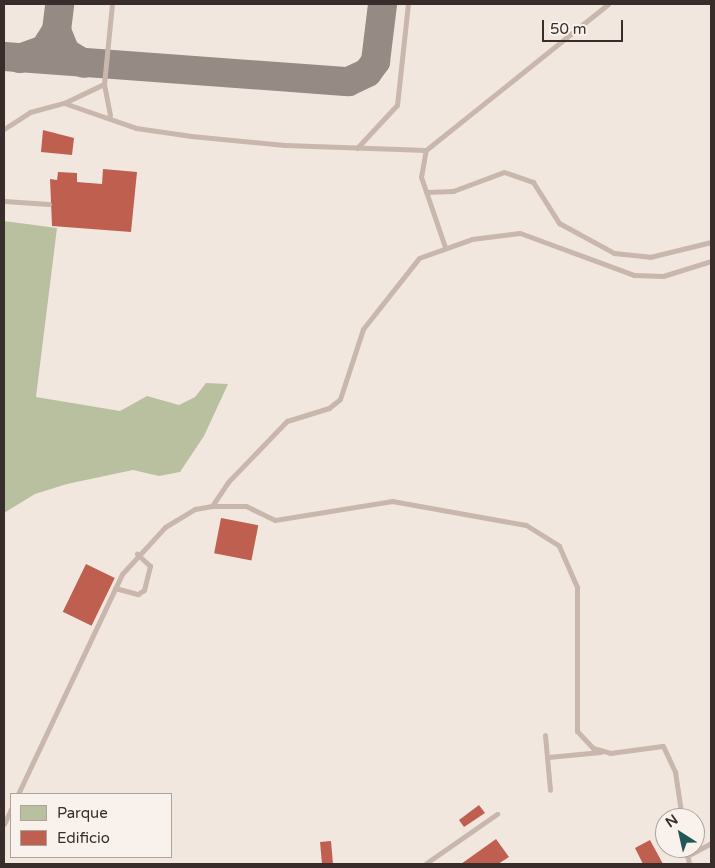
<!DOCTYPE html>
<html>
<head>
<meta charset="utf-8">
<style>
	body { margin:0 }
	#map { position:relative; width:715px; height:868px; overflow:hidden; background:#f2e7df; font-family:"Varela Round",sans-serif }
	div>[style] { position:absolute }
	.green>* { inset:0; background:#b9c0a0 }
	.taxiway>* { height:29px; margin:-14.5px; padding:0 14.5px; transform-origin:14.5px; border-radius:14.5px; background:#958a84 }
	.building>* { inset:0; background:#bf5f50; transform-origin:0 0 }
	.lane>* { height:5px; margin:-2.5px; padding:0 2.5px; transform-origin:2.5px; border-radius:2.5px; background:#c9b6ac }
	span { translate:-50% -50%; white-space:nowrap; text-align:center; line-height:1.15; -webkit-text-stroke:4.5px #f9f2ec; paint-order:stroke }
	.frame { position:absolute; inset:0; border:5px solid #382d2a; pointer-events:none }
	.legend { position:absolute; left:10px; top:793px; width:162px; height:65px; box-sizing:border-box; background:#f9f2ec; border:1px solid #aca39e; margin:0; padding:6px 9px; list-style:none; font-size:15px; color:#382d2a }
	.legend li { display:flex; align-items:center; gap:10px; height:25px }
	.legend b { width:25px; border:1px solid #aca39e }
	.north { position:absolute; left:655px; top:808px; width:50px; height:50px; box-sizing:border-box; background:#f9f2ec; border:1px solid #aca39e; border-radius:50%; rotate:325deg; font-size:14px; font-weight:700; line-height:20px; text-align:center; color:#382d2a }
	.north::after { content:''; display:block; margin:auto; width:18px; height:22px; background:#225755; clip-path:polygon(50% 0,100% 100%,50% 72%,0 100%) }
	.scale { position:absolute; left:542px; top:20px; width:81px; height:22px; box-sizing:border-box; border:2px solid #382d2a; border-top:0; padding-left:6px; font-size:15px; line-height:18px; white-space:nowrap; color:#382d2a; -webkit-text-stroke:4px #f9f2ec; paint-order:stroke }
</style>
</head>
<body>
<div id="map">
	<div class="green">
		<div style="clip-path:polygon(4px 221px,57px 228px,36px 397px,120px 411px,147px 396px,179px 405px,195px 397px,206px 383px,228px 384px,204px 436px,180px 472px,159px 476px,133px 470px,67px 484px,35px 494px,4px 513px)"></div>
	</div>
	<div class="taxiway">
		<div style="left:56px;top:30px;width:26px;rotate:-83deg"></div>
		<div style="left:4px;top:56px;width:345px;rotate:4.2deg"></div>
		<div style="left:348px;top:81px;width:21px;rotate:-25deg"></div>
		<div style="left:367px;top:72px;width:14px;rotate:-54deg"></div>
		<div style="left:375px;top:61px;width:57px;rotate:-83deg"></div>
		<div style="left:19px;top:58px;width:27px;rotate:-20deg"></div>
		<div style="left:44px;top:49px;width:22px;rotate:-58deg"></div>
		<div style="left:56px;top:30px;width:24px;rotate:68deg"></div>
		<div style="left:65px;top:52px;width:21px;rotate:31deg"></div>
	</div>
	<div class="building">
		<div style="clip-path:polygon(43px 130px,74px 138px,72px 155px,41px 152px)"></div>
		<div style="clip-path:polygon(103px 169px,137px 172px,131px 232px,52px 226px,50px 179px,57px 180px,58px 172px,77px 173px,77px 182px,102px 184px)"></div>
		<div style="left:221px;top:518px;width:38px;height:36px;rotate:11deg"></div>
		<div style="left:86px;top:564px;width:32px;height:53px;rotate:26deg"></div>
		<div style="clip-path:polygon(479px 805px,485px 813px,464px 827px,459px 820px)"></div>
		<div style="clip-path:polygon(496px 839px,509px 857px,498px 864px,461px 864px)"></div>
		<div style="clip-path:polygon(650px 840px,663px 864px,643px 864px,635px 848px)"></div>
		<div style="left:331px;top:841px;width:23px;height:11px;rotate:85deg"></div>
	</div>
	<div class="lane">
		<div style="left:64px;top:103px;width:44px;rotate:-25.4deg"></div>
		<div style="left:110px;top:115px;width:32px;rotate:-101deg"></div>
		<div style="left:104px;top:84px;width:80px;rotate:-84.3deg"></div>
		<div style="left:4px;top:129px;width:31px;rotate:-33deg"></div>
		<div style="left:30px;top:112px;width:35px;rotate:-15deg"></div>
		<div style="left:64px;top:103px;width:76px;rotate:19.1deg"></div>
		<div style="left:136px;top:128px;width:56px;rotate:8.3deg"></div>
		<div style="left:191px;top:136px;width:94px;rotate:5.5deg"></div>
		<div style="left:285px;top:145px;width:141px;rotate:2deg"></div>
		<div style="left:357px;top:148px;width:59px;rotate:-47.1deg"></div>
		<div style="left:397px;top:105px;width:102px;rotate:-83.8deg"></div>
		<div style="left:426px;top:192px;width:27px;rotate:-2deg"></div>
		<div style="left:453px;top:191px;width:54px;rotate:-20.4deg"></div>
		<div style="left:504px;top:172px;width:31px;rotate:19deg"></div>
		<div style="left:533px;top:182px;width:49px;rotate:57.6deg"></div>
		<div style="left:559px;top:223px;width:63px;rotate:28.6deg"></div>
		<div style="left:614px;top:253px;width:36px;rotate:6deg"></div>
		<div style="left:650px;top:257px;width:63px;rotate:-13.8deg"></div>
		<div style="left:4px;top:201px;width:45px;rotate:3.8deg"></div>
		<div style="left:445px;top:247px;width:74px;rotate:-108.9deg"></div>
		<div style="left:421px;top:177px;width:27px;rotate:-80deg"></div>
		<div style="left:426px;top:150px;width:233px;rotate:-38.7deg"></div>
		<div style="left:212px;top:506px;width:29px;rotate:-56deg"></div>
		<div style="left:228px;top:482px;width:85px;rotate:-46deg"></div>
		<div style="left:287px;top:421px;width:44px;rotate:-17.2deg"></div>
		<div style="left:329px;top:408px;width:14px;rotate:-39deg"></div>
		<div style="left:340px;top:399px;width:74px;rotate:-71.8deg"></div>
		<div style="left:363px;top:329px;width:90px;rotate:-51.7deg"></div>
		<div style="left:419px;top:258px;width:56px;rotate:-19.7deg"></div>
		<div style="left:472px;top:239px;width:48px;rotate:-7.1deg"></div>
		<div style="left:520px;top:233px;width:121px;rotate:20.2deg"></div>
		<div style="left:634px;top:275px;width:29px;rotate:2deg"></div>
		<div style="left:663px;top:276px;width:50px;rotate:-17.4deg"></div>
		<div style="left:115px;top:588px;width:24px;rotate:15deg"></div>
		<div style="left:138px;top:594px;width:7px;rotate:-34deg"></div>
		<div style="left:144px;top:590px;width:25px;rotate:-76deg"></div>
		<div style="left:150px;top:566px;width:18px;rotate:-137deg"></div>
		<div style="left:545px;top:735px;width:55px;rotate:84.8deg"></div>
		<div style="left:548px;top:757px;width:53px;rotate:-5.4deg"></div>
		<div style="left:18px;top:794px;width:243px;rotate:-64.7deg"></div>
		<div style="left:122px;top:574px;width:64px;rotate:-47.5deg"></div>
		<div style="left:165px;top:527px;width:35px;rotate:-31deg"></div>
		<div style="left:195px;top:509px;width:17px;rotate:-10deg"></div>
		<div style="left:212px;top:506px;width:34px"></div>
		<div style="left:246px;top:506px;width:32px;rotate:26deg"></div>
		<div style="left:275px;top:520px;width:119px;rotate:-9.2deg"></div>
		<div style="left:392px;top:501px;width:136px;rotate:10.2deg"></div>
		<div style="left:526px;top:525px;width:39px;rotate:32deg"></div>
		<div style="left:559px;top:546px;width:45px;rotate:66.3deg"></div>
		<div style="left:577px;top:587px;width:144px;rotate:90deg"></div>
		<div style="left:577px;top:731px;width:23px;rotate:47deg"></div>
		<div style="left:593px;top:748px;width:18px;rotate:16deg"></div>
		<div style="left:610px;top:753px;width:53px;rotate:-7.5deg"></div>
		<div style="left:663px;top:746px;width:29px;rotate:65deg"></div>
		<div style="left:675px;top:772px;width:47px;rotate:81.3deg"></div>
		<div style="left:4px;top:824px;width:17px;rotate:-65deg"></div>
		<div style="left:686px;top:848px;width:16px;rotate:79deg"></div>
		<div style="left:687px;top:856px;width:27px;rotate:-28deg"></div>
		<div style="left:425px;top:864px;width:88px;rotate:-34.8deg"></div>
	</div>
	<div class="frame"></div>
	<ul class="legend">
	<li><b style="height:14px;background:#b9c0a0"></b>Parque</li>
	<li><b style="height:14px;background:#bf5f50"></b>Edificio</li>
	</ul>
	<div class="north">N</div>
	<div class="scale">50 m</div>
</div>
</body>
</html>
